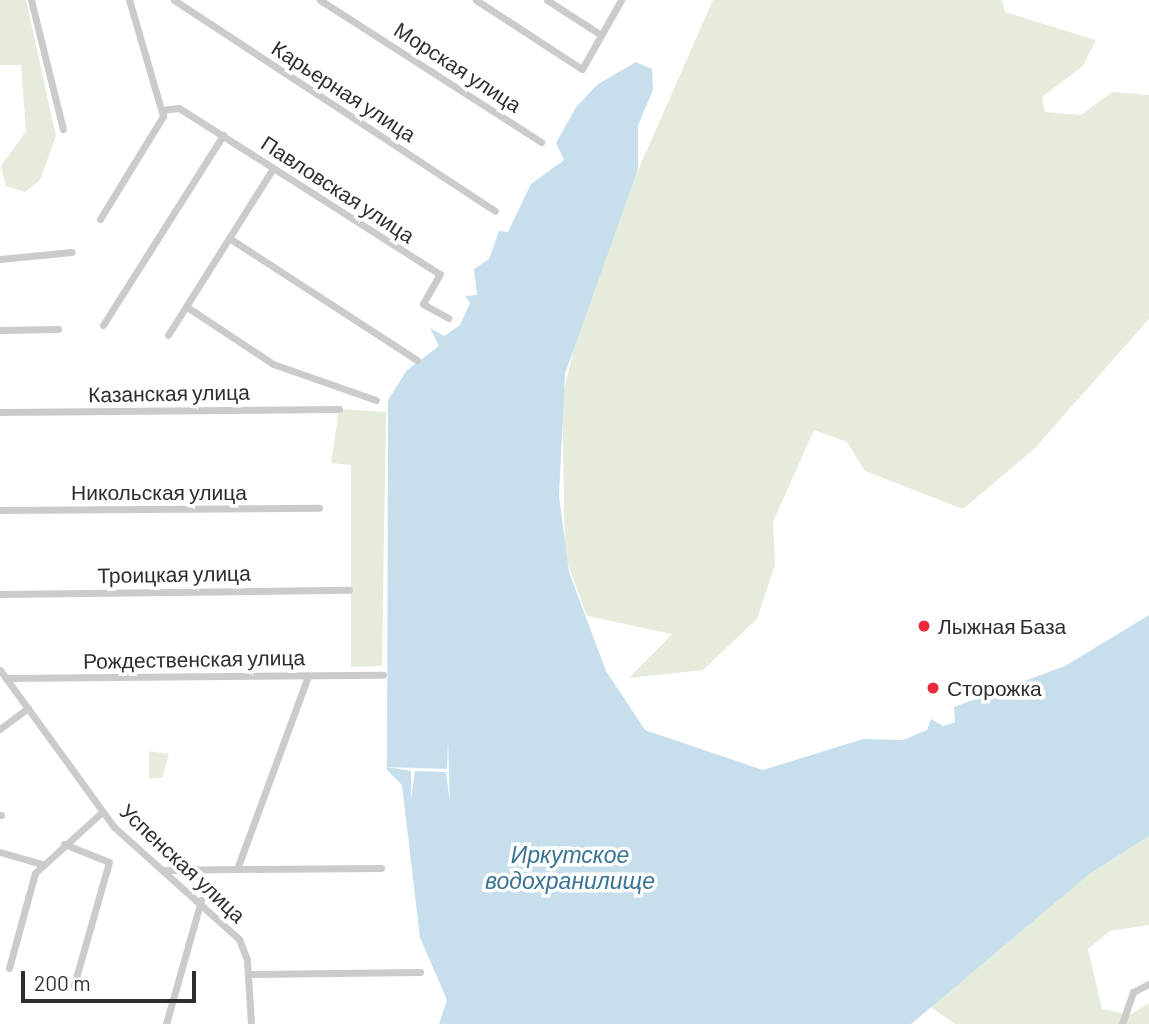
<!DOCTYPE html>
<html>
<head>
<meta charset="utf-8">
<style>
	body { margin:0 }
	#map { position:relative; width:1149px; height:1024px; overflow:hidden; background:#fff; font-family:Barlow,sans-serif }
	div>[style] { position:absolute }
	.green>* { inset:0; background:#e5ecdb }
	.water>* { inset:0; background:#c7dfed }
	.pier>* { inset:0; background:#fff }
	.street>* { height:7px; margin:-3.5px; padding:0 3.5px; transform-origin:3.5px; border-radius:3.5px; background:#cbcbcb }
	.dots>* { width:19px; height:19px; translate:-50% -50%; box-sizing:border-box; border:4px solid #fff; border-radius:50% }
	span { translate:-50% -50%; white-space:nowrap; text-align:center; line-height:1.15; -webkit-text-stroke:7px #fff; paint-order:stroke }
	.street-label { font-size:21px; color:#2e2e2e }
	.poi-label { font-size:21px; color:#2e2e2e }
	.left { translate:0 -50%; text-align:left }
	.water-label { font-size:23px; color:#397394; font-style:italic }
	.scale { position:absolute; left:21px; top:971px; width:175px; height:32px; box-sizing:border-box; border:4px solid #2e2e2e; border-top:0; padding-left:9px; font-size:21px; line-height:24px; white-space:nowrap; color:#2e2e2e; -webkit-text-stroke:5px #fff; paint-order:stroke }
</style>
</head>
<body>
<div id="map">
	<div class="green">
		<div style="clip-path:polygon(0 0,26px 0,56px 136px,40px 180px,25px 192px,6px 186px,1px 166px,26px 131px,21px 65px,0 65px)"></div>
		<div style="clip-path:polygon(713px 0,1002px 0,1005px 12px,1096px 40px,1083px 66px,1042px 97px,1045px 112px,1081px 115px,1112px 92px,1149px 95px,1149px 319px,1035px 448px,963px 509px,865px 471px,847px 442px,814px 430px,773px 522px,775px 565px,757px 619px,703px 670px,629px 678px,672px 634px,587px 616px,565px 556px,562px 398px,579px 327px,632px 184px)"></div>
		<div style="clip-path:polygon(339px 409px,386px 412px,382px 666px,351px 667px,351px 465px,331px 463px)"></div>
		<div style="clip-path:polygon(149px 751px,169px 754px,162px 778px,149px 778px)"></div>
		<div style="clip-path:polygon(1149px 836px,1149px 925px,1110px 931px,1088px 949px,1102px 1009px,1130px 1015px,1149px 1003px,1149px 1024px,955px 1024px,929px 1006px,1088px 875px)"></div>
	</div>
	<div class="water">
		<div style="clip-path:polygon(636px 62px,652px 69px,653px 90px,638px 125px,638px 169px,565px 374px,559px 496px,569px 572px,606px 671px,645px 730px,763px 770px,863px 739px,903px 740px,927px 730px,931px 719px,943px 726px,955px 722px,954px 707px,1065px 666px,1149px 615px,1149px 836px,1088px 875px,911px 1024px,439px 1024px,447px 1000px,420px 938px,402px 785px,387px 770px,388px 400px,407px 370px,439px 346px,430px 328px,444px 336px,460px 325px,470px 303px,465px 296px,477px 295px,474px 269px,489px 259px,499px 231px,508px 232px,531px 184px,564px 160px,556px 143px,576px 107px,598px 84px)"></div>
	</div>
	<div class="pier">
		<div style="clip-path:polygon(448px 741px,450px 802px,446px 772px,415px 771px,411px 798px,411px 771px,387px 767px,447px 769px)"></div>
	</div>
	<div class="street">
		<div style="left:31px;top:0;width:133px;rotate:76.1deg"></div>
		<div style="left:174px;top:0;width:384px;rotate:33.3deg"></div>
		<div style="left:320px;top:0;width:263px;rotate:32.7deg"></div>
		<div style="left:476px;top:0;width:126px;rotate:33.1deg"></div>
		<div style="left:582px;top:69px;width:79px;rotate:-60.5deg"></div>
		<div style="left:547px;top:0;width:64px;rotate:32.9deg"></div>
		<div style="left:162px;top:110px;width:17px;rotate:-7deg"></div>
		<div style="left:179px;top:108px;width:309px;rotate:32.5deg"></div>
		<div style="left:440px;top:274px;width:34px;rotate:120deg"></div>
		<div style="left:423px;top:304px;width:29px;rotate:29deg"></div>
		<div style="left:100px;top:219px;width:121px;rotate:-58.5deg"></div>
		<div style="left:163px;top:116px;width:121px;rotate:-106.3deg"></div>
		<div style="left:229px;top:238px;width:224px;rotate:33deg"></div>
		<div style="left:0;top:259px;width:72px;rotate:-5.6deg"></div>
		<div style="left:187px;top:307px;width:103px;rotate:33.5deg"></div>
		<div style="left:273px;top:364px;width:109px;rotate:19.3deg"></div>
		<div style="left:103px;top:325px;width:225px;rotate:-57.7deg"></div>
		<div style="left:0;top:330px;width:58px;rotate:-1deg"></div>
		<div style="left:168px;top:335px;width:197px;rotate:-57.8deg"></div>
		<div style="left:0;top:412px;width:339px;rotate:-0.5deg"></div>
		<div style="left:0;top:510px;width:319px;rotate:-0.4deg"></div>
		<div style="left:0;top:594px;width:349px;rotate:-0.7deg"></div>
		<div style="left:0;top:670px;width:194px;rotate:54deg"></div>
		<div style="left:114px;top:827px;width:168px;rotate:41.9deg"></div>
		<div style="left:239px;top:939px;width:22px;rotate:69deg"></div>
		<div style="left:247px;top:960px;width:64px;rotate:86.4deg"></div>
		<div style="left:6px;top:678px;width:377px;rotate:-0.5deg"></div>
		<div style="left:0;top:729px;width:35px;rotate:-37deg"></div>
		<div style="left:0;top:815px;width:1px"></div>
		<div style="left:64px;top:844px;width:48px;rotate:21.8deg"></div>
		<div style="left:109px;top:862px;width:128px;rotate:105.9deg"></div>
		<div style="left:0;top:852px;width:44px;rotate:15.9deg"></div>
		<div style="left:237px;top:869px;width:144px;rotate:-0.4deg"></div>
		<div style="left:165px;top:870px;width:72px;rotate:-0.8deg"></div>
		<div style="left:237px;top:869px;width:206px;rotate:-69.8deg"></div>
		<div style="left:9px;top:968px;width:98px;rotate:-74.7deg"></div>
		<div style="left:35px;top:873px;width:91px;rotate:-42.3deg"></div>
		<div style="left:249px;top:974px;width:171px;rotate:-0.7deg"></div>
		<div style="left:166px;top:1024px;width:129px;rotate:-74.2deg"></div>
		<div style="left:1122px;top:1024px;width:34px;rotate:-71deg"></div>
		<div style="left:1133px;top:992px;width:18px;rotate:-27deg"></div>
	</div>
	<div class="dots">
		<div style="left:924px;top:626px;background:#ed293c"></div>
		<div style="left:933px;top:688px;background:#ed293c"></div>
	</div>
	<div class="street-label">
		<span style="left:458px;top:67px;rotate:33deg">Морская улица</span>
		<span style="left:344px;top:91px;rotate:33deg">Карьерная улица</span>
		<span style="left:338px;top:189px;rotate:33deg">Павловская улица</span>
		<span style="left:169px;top:393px;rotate:-1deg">Казанская улица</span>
		<span style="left:159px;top:492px">Никольская улица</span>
		<span style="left:174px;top:574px;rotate:-1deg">Троицкая улица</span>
		<span style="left:194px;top:659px;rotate:-1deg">Рождественская улица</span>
		<span style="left:183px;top:863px;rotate:43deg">Успенская улица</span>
	</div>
	<div class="poi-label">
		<span class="left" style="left:938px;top:626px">Лыжная База</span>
		<span class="left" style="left:947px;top:688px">Сторожка</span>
	</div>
	<div class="water-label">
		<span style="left:570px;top:867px">Иркутское<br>водохранилище</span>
	</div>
	<div class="scale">200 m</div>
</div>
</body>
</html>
